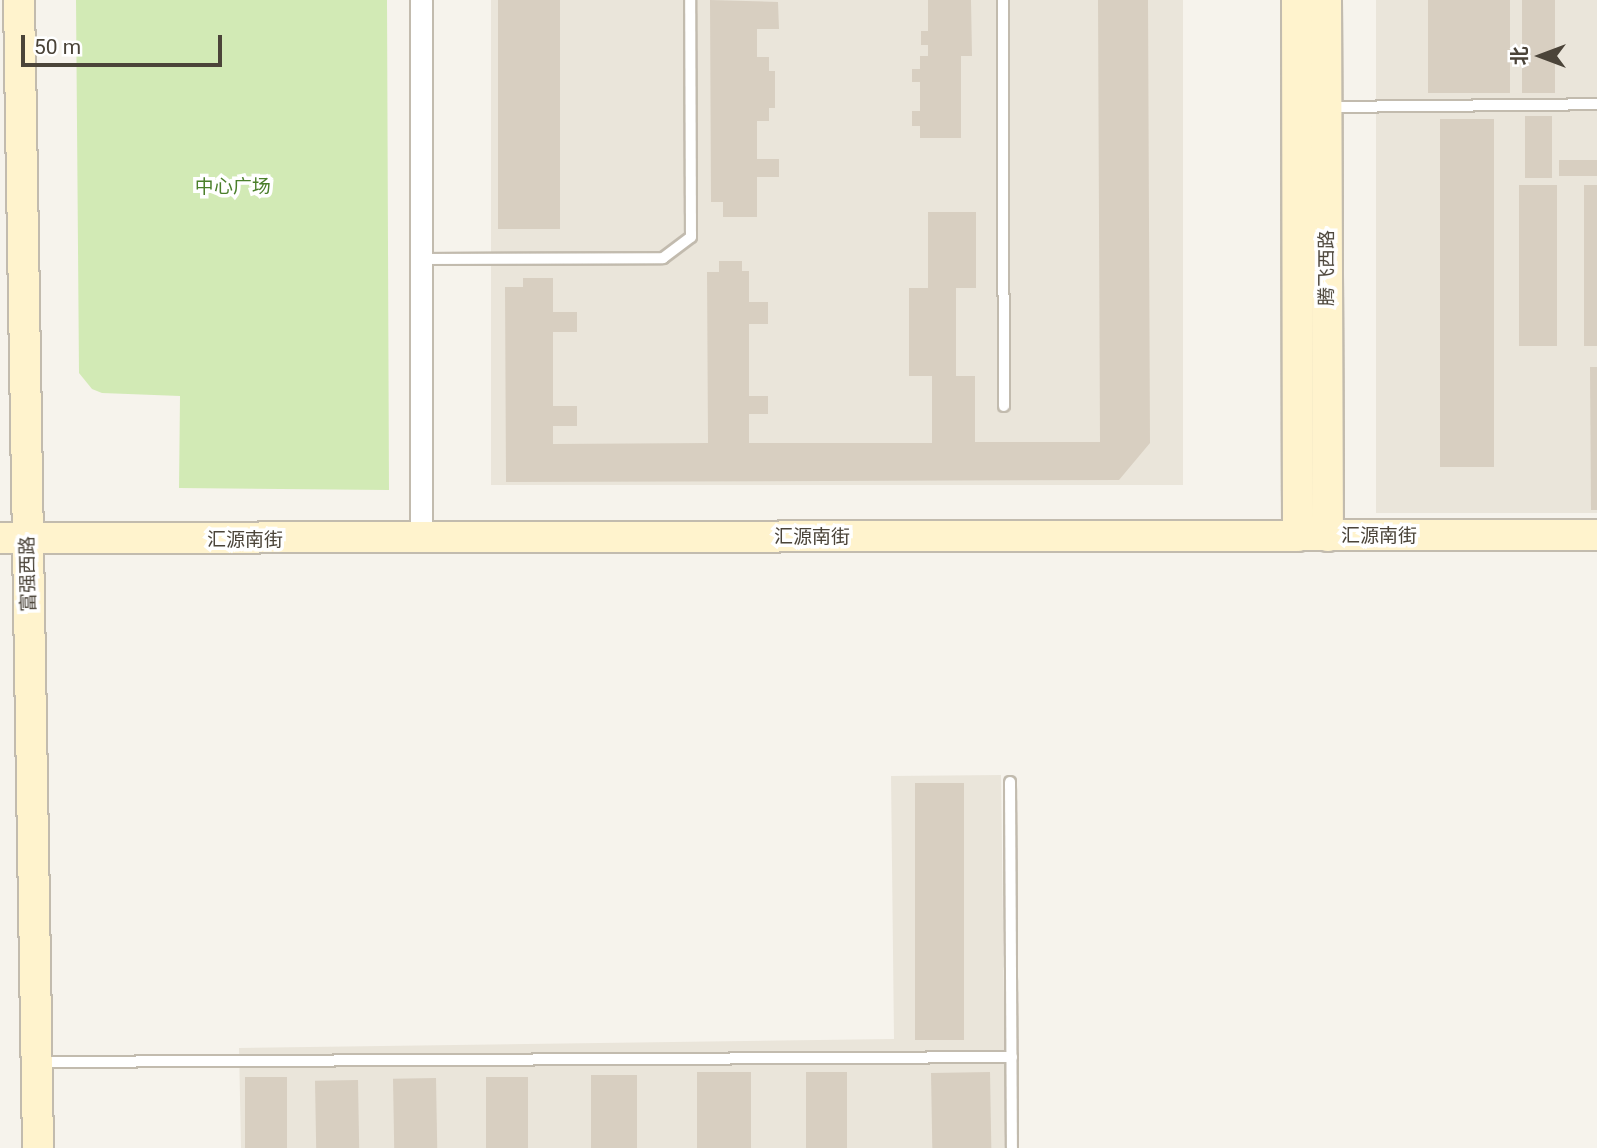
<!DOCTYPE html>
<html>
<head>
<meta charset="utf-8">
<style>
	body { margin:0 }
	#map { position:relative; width:1597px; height:1148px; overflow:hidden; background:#f6f3ec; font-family:Roboto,"Noto Sans SC",sans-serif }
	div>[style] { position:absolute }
	.residential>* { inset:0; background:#eae5da; transform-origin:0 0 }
	.green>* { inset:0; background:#d2eab5 }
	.building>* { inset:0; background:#d8cfc1; transform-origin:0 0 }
	.roads { filter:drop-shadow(2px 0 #c2bbae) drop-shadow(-2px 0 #c2bbae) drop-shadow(0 2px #c2bbae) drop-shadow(0 -2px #c2bbae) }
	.lane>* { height:10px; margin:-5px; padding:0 5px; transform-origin:5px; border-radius:5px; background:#fff }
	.street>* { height:21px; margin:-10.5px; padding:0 10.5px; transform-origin:10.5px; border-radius:10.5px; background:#fff }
	.secondary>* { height:30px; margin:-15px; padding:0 15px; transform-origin:15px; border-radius:15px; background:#fff3cd }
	span { translate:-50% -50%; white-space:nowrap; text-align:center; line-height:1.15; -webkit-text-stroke:7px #fff; paint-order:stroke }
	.park-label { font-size:19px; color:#4a7f2a }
	.street-label { font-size:19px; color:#4b4439 }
	.north { position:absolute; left:1506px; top:21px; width:70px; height:70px; -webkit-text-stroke:5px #fff; paint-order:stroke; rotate:270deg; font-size:19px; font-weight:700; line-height:28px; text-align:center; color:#4b4439 }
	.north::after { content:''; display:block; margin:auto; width:24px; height:32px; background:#4b4439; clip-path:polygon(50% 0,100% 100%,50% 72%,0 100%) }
	.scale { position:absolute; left:21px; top:35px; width:201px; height:32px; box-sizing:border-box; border:4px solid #4b4439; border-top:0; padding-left:9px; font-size:21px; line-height:24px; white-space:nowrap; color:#4b4439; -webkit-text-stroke:5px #fff; paint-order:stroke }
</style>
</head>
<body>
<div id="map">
	<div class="residential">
		<div style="left:491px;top:0;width:692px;height:485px"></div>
		<div style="left:1376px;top:0;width:221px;height:513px"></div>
		<div style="clip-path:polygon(1001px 775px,1006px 1148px,241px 1148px,239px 1048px,894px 1039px,891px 776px)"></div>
	</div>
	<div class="green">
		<div style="clip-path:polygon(76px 0,387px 0,389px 490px,179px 488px,180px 396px,102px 393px,92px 389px,79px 373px)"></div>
	</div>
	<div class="building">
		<div style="left:498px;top:0;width:62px;height:229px"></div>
		<div style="clip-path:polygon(710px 0,778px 2px,779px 29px,757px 29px,757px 57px,769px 57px,769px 71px,775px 71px,775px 108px,769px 108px,769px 121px,757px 121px,757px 159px,779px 159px,779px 177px,757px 177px,757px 217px,723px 217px,723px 202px,711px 202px)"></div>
		<div style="clip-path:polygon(928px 0,971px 0,972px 56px,961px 56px,961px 138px,920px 138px,920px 126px,912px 126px,912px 111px,920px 111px,920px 82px,912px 82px,912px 69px,920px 69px,920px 56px,928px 56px,928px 45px,921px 45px,921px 31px,928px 31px)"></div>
		<div style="clip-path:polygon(1098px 0,1148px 0,1150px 443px,1119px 480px,506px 482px,505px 287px,523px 287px,523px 278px,553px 278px,553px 312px,577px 312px,577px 332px,553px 332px,553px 406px,577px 406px,577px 426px,553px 426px,553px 444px,708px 443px,707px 272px,719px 272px,719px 261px,742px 261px,742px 271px,749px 271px,749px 302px,768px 302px,768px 324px,749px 324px,749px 396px,768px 396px,768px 414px,749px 414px,749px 443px,932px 443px,932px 376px,909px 376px,909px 288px,928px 288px,928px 212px,976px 212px,976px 288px,956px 288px,956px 376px,975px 376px,975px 442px,1100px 442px)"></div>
		<div style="left:1428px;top:0;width:82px;height:93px"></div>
		<div style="left:1522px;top:0;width:33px;height:93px"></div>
		<div style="left:1525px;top:116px;width:27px;height:62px"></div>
		<div style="left:1440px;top:119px;width:54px;height:348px"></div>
		<div style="left:1559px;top:160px;width:38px;height:16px"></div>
		<div style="left:1519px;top:185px;width:38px;height:161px"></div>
		<div style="left:1584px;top:185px;width:13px;height:161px"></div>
		<div style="clip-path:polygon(1590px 367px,1597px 367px,1597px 510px,1591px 510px)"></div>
		<div style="left:915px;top:783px;width:49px;height:257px"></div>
		<div style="left:697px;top:1072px;width:54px;height:76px"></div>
		<div style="left:806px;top:1072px;width:41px;height:76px"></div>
		<div style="left:990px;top:1072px;width:76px;height:59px;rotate:89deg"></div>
		<div style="left:637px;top:1075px;width:73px;height:46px;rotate:90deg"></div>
		<div style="left:287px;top:1077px;width:71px;height:42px;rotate:90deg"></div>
		<div style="left:486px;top:1077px;width:42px;height:71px"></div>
		<div style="left:436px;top:1078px;width:70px;height:43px;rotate:89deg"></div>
		<div style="left:358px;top:1080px;width:68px;height:43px;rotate:89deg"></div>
	</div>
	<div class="roads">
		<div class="lane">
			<div style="left:1003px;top:0;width:406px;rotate:89.9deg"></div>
			<div style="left:1330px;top:107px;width:267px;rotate:-0.6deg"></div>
			<div style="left:421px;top:259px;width:242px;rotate:-0.2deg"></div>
			<div style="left:663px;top:258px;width:35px;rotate:-37deg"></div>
			<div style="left:691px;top:237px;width:237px;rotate:-90.2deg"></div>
			<div style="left:1010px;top:782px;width:366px;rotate:89.7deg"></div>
			<div style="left:39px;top:1062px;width:973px;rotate:-0.29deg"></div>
		</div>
		<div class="street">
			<div style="left:421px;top:539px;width:539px;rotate:-90deg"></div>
		</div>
		<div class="secondary">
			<div style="left:19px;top:0;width:1148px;rotate:89.05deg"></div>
			<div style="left:1297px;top:0;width:536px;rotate:89.89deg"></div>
			<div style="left:1326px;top:0;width:536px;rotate:89.79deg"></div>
			<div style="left:0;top:538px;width:1597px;rotate:-0.11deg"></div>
		</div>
	</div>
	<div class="park-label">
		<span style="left:233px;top:187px">中心广场</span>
	</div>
	<div class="street-label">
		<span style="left:1327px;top:268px;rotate:-90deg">腾飞西路</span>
		<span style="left:1379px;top:536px">汇源南街</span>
		<span style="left:812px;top:537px">汇源南街</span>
		<span style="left:245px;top:540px">汇源南街</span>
		<span style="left:28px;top:574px;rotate:-91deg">富强西路</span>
	</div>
	<div class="north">北</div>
	<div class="scale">50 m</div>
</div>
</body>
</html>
